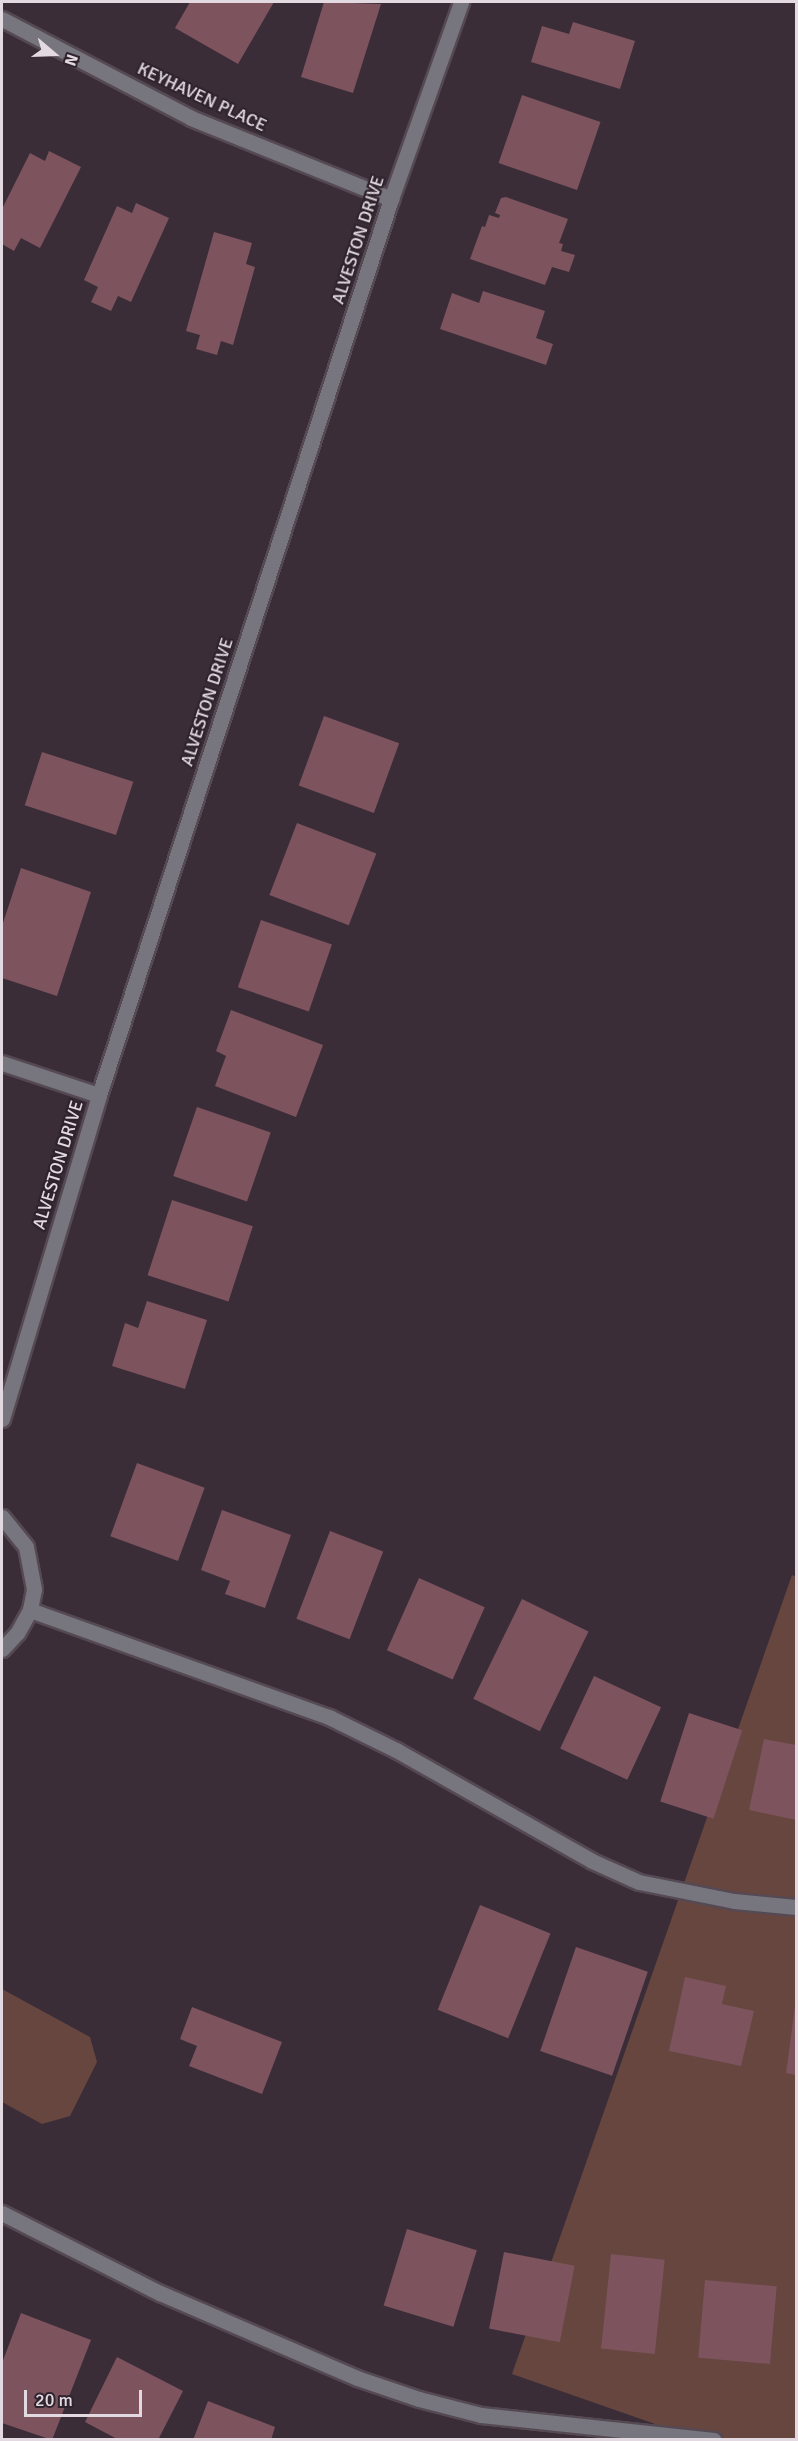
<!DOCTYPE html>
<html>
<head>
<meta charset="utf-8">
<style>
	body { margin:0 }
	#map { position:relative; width:798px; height:2441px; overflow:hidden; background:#3a2d38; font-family:Signika,sans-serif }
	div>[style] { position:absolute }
	.green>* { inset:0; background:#66463f }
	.building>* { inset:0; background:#7d535e; transform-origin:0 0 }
	.roads { filter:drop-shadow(2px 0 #554953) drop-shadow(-2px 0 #554953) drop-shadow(0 2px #554953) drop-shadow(0 -2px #554953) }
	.minor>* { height:15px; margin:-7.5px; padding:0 7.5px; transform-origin:7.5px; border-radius:7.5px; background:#77757d }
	span { translate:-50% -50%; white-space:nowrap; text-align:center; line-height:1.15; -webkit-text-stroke:4.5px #2f232e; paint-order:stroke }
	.street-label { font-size:18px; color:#e3dae1 }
	.frame { position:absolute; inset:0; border:3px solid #e3dae1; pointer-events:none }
	.north { position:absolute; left:24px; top:24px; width:60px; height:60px; -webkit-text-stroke:4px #2f232e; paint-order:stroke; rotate:109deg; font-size:16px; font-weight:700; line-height:24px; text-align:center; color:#e3dae1 }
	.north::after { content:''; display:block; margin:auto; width:21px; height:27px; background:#e3dae1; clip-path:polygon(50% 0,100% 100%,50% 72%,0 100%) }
	.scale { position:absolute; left:24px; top:2390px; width:118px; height:27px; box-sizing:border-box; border:3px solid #e3dae1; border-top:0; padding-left:8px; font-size:18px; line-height:21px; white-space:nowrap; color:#e3dae1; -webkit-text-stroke:4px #2f232e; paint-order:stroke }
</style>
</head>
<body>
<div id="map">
	<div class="green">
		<div style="clip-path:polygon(792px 1575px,796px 1577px,796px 2439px,698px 2439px,512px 2374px)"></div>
		<div style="clip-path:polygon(2px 1989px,90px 2037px,97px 2062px,70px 2116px,42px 2124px,2px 2102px)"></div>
	</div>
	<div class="building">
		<div style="clip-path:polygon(190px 2px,274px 2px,238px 64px,175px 28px)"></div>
		<div style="clip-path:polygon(324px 2px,381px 4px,353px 93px,301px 77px)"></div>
		<div style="clip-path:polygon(573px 22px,635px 41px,620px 89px,531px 62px,542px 26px,569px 34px)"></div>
		<div style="left:522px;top:95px;width:83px;height:72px;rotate:19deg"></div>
		<div style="clip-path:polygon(49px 151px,81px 167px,40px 248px,21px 238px,14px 251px,2px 244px,2px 209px,30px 153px,45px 161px)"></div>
		<div style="clip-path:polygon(506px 197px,568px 219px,559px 243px,563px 244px,561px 251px,575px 255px,569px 272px,552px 267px,545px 285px,470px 259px,482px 226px,485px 227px,489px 215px,499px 218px,500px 215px,495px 213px,501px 198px)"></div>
		<div style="clip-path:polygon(136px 203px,169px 218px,131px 302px,118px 296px,111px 311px,91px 302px,98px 287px,84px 280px,117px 206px,132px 213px)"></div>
		<div style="clip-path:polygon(214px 232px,252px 243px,246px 264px,255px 267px,233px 345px,221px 341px,217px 355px,196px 349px,200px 335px,186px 331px)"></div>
		<div style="clip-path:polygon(483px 291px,545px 311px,536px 338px,553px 344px,546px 365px,440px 329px,452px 293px,479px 303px)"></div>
		<div style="left:324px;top:716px;width:80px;height:74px;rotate:20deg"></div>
		<div style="left:42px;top:752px;width:96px;height:56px;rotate:18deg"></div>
		<div style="left:297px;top:823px;width:85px;height:77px;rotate:21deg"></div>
		<div style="clip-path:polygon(21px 868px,91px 892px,57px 996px,2px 978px,2px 926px)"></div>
		<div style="left:261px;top:920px;width:75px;height:71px;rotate:19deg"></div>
		<div style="clip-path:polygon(231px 1010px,323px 1045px,296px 1117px,215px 1086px,226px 1056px,216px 1051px)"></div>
		<div style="left:197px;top:1107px;width:78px;height:73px;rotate:19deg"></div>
		<div style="left:172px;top:1200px;width:85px;height:79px;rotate:18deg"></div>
		<div style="clip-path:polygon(147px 1301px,207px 1320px,185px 1389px,112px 1366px,125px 1323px,138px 1328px)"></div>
		<div style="left:137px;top:1463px;width:72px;height:78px;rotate:20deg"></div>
		<div style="clip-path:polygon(222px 1510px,291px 1535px,265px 1608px,225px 1594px,230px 1581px,201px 1570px)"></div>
		<div style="left:330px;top:1531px;width:57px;height:94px;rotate:21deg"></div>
		<div style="left:419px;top:1578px;width:72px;height:79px;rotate:24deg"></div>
		<div style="left:522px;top:1599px;width:74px;height:111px;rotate:26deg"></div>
		<div style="left:594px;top:1676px;width:74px;height:80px;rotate:25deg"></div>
		<div style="left:689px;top:1713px;width:56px;height:93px;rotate:18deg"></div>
		<div style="clip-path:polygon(764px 1739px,796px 1745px,796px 1820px,749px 1810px)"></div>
		<div style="left:480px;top:1905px;width:76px;height:113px;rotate:22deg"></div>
		<div style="left:576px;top:1947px;width:76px;height:110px;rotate:19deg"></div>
		<div style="clip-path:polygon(685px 1977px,726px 1986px,722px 2004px,754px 2011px,741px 2066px,669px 2051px)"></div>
		<div style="clip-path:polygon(796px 1999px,796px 2075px,786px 2073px)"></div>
		<div style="clip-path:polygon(192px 2007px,282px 2042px,262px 2094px,189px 2066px,197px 2046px,180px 2039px)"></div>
		<div style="left:407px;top:2229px;width:73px;height:80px;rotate:17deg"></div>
		<div style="left:504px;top:2252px;width:72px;height:78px;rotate:11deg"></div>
		<div style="left:611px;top:2254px;width:54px;height:95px;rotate:6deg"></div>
		<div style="left:705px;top:2280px;width:72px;height:78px;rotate:5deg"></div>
		<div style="clip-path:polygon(21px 2313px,91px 2340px,52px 2440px,2px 2423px,2px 2363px)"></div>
		<div style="clip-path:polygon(117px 2357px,183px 2391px,158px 2440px,119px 2440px,85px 2422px)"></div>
		<div style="clip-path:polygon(208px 2401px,275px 2427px,271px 2440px,193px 2440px)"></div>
	</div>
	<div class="roads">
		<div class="minor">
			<div style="left:2px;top:19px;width:213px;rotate:27.6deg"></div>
			<div style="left:191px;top:118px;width:216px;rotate:22deg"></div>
			<div style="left:2px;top:1063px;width:102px;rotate:18.3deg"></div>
			<div style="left:2px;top:1419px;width:338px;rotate:-73.3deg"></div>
			<div style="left:99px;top:1095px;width:942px;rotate:-71.95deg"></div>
			<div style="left:391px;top:199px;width:209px;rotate:-70.4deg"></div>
			<div style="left:2px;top:1517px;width:38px;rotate:51deg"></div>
			<div style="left:26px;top:1547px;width:43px;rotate:79.2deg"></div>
			<div style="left:34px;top:1589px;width:21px;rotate:101deg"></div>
			<div style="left:30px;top:1610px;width:26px;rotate:119deg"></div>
			<div style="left:17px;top:1633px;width:22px;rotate:133deg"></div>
			<div style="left:30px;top:1610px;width:318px;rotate:19.7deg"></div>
			<div style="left:329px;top:1717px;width:75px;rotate:26.2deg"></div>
			<div style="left:396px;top:1750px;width:225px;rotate:29.5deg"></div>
			<div style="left:592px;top:1861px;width:51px;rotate:24.1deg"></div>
			<div style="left:639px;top:1882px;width:97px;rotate:11.3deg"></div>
			<div style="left:734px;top:1901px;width:62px;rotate:5.5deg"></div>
			<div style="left:2px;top:2213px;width:177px;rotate:26.9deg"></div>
			<div style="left:160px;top:2293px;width:215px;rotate:23.3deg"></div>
			<div style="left:357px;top:2378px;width:65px;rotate:18.7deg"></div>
			<div style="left:419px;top:2399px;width:64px;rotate:14.5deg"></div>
			<div style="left:481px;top:2415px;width:234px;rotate:6.1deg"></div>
		</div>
	</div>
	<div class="street-label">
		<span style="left:202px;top:97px;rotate:25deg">KEYHAVEN PLACE</span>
		<span style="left:358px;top:240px;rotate:-72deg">ALVESTON DRIVE</span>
		<span style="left:207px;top:702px;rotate:-72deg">ALVESTON DRIVE</span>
		<span style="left:58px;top:1165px;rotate:-73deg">ALVESTON DRIVE</span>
	</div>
	<div class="frame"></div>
	<div class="north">N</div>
	<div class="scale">20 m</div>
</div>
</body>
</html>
